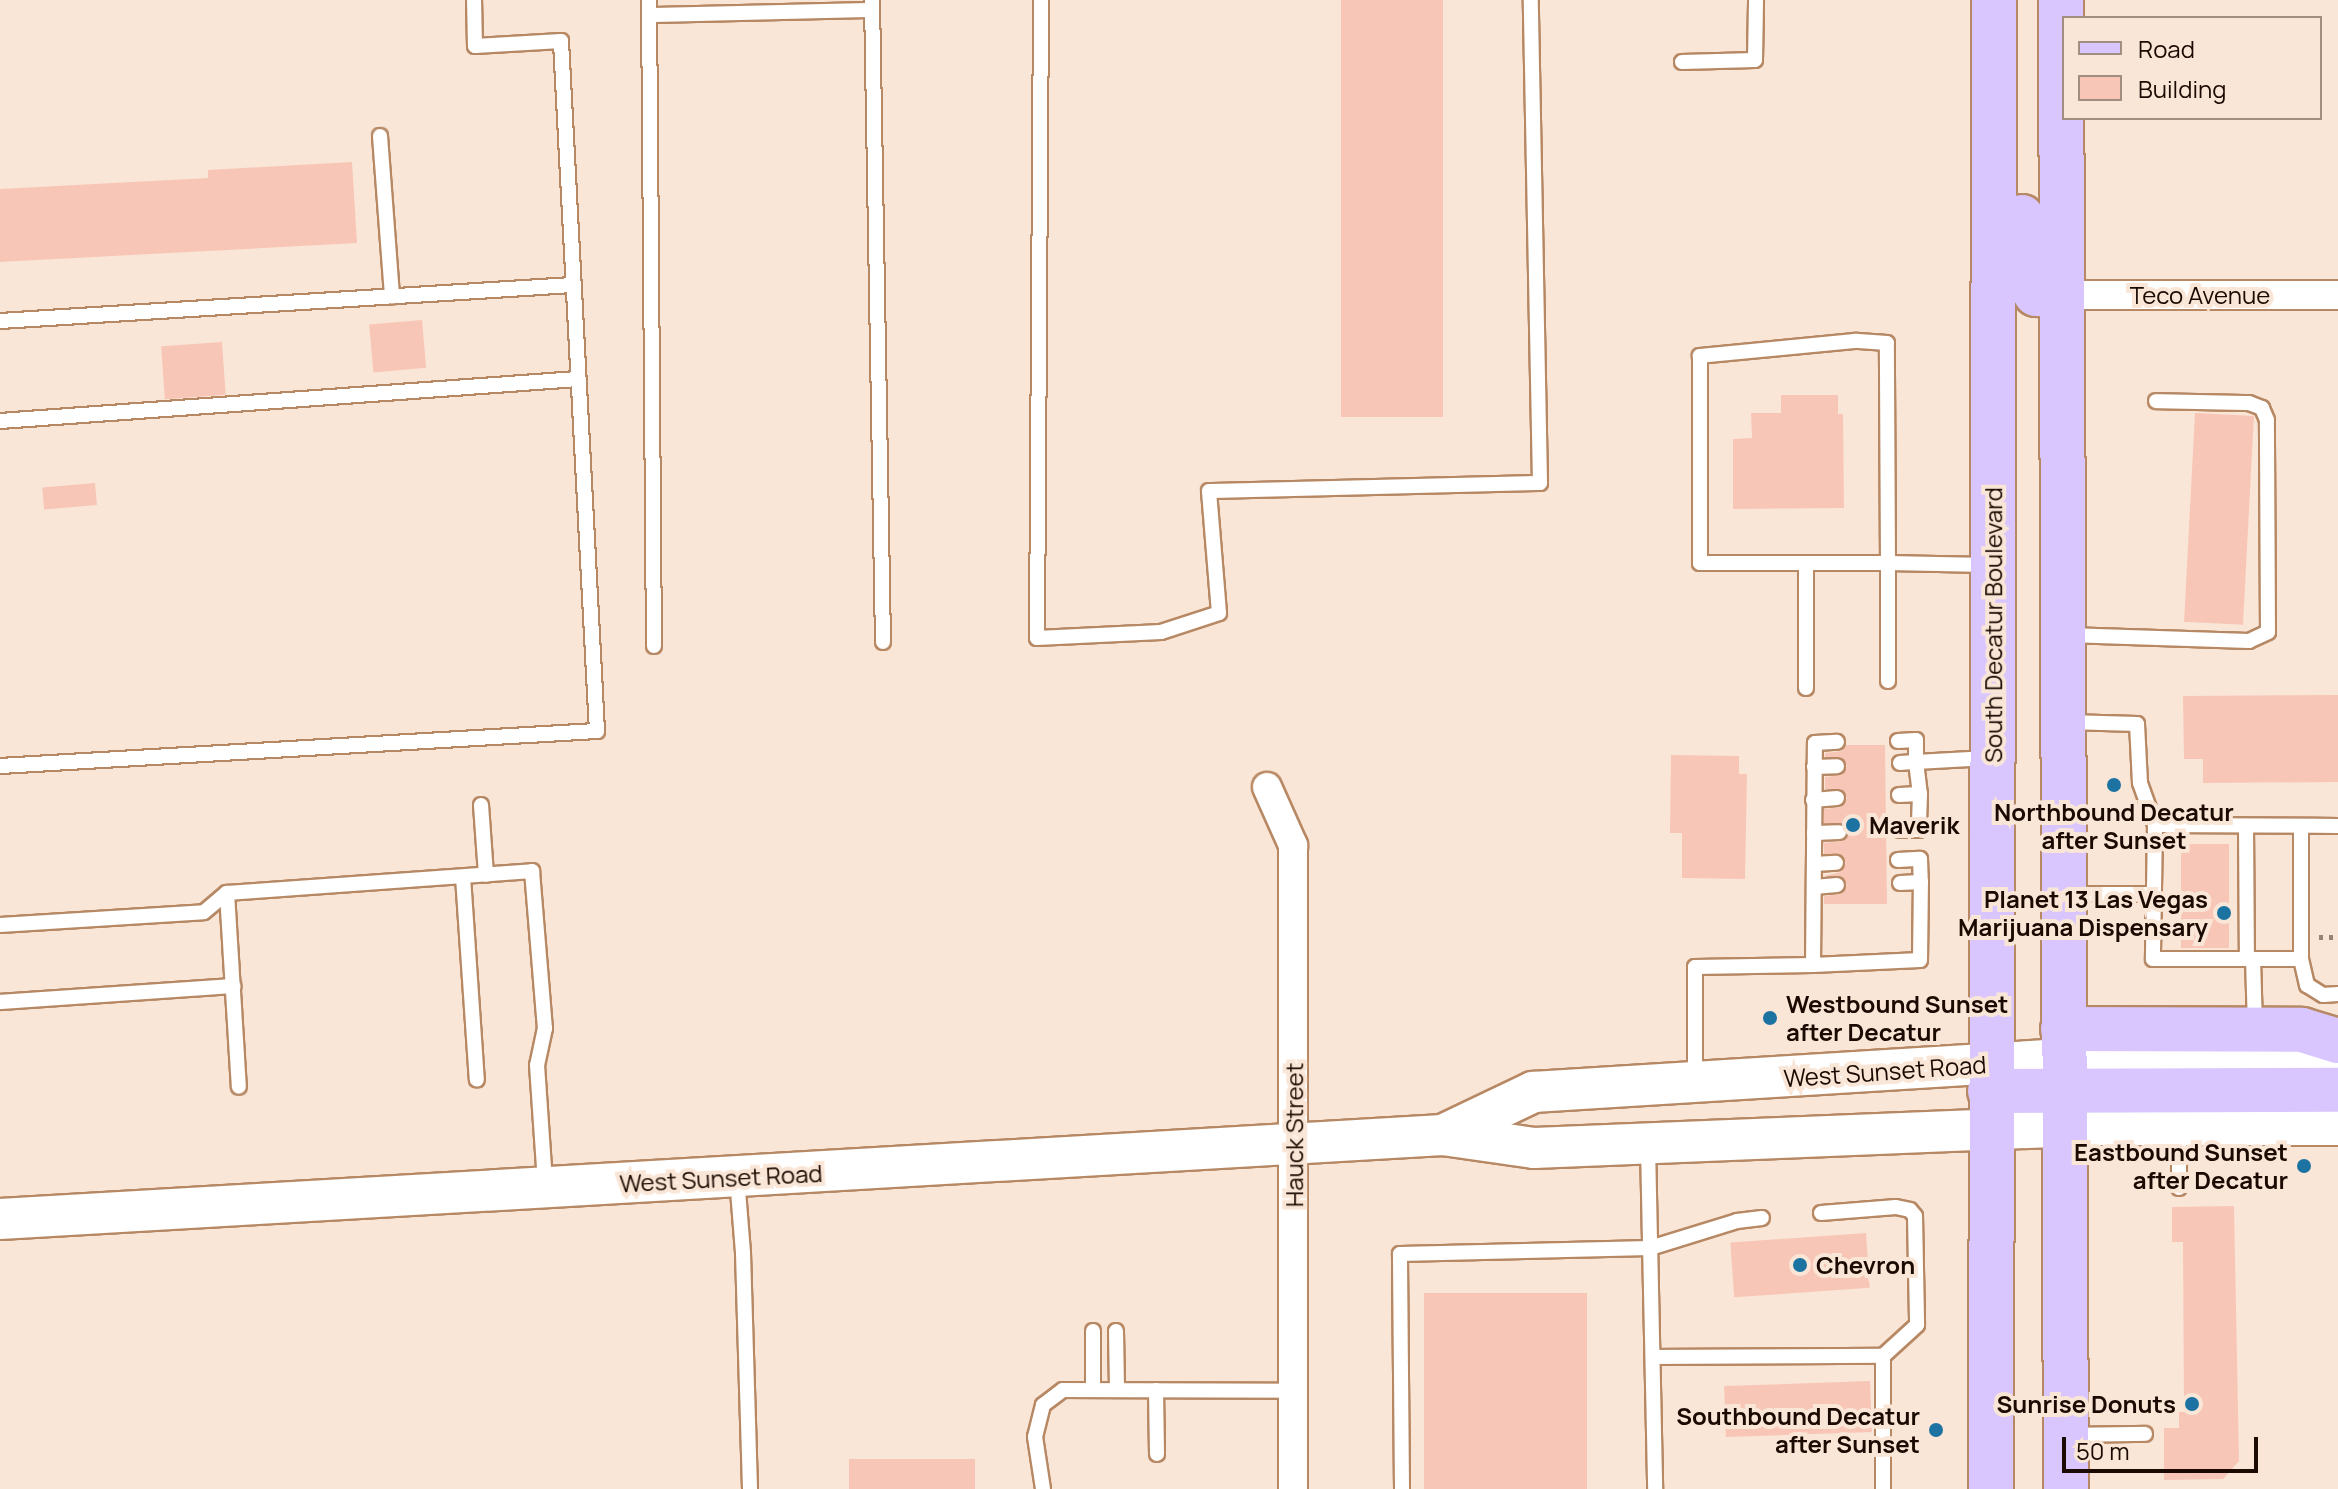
<!DOCTYPE html>
<html>
<head>
<meta charset="utf-8">
<style>
	body { margin:0 }
	#map { position:relative; width:2338px; height:1489px; overflow:hidden; background:#fae6d7; font-family:Manrope,sans-serif }
	div>[style] { position:absolute }
	.building>* { inset:0; background:#f8c6b6; transform-origin:0 0 }
	.path>* { height:5px; margin-top:-2.5px; transform-origin:0; background:repeating-linear-gradient(90deg,#958376 0 4px,transparent 0 10px) }
	.roads { filter:drop-shadow(2px 0 #b78864) drop-shadow(-2px 0 #b78864) drop-shadow(0 2px #b78864) drop-shadow(0 -2px #b78864) }
	.service>* { height:14px; margin:-7px; padding:0 7px; transform-origin:7px; border-radius:7px; background:#fff }
	.minor>* { height:28px; margin:-14px; padding:0 14px; transform-origin:14px; border-radius:14px; background:#fff }
	.secondary>* { height:40px; margin:-20px; padding:0 20px; transform-origin:20px; border-radius:20px; background:#fff }
	.primary>* { height:44px; margin:-22px; padding:0 22px; transform-origin:22px; border-radius:22px; background:#d9c6fe }
	.dots>* { width:22px; height:22px; translate:-50% -50%; box-sizing:border-box; border:4px solid #fae6d7; border-radius:50% }
	span { translate:-50% -50%; white-space:nowrap; text-align:center; line-height:1.15; -webkit-text-stroke:8px #fae6d7; paint-order:stroke }
	.street-label { font-size:24px; color:#1b0a01 }
	.poi-label { font-size:24px; color:#1b0a01; font-weight:700 }
	.left { translate:0 -50%; text-align:left }
	.right { translate:-100% -50%; text-align:right }
	.legend { position:absolute; left:2062px; top:16px; width:260px; height:104px; box-sizing:border-box; background:#fae6d7; border:2px solid #a18e81; margin:0; padding:10px 14px; list-style:none; font-size:24px; color:#1b0a01 }
	.legend li { display:flex; align-items:center; gap:16px; height:40px }
	.legend b { width:40px; border:2px solid #a18e81 }
	.scale { position:absolute; left:2062px; top:1437px; width:196px; height:36px; box-sizing:border-box; border:4px solid #1b0a01; border-top:0; padding-left:10px; font-size:24px; line-height:28px; white-space:nowrap; color:#1b0a01; -webkit-text-stroke:6px #fae6d7; paint-order:stroke }
</style>
</head>
<body>
<div id="map">
	<div class="building">
		<div style="left:1341px;top:0;width:102px;height:417px"></div>
		<div style="clip-path:polygon(352px 162px,357px 243px,0 262px,0 189px,208px 178px,208px 170px)"></div>
		<div style="left:422px;top:320px;width:48px;height:53px;rotate:85deg"></div>
		<div style="left:222px;top:342px;width:53px;height:61px;rotate:86deg"></div>
		<div style="clip-path:polygon(1781px 395px,1838px 395px,1838px 414px,1843px 414px,1844px 508px,1733px 509px,1733px 439px,1752px 438px,1751px 413px,1781px 413px)"></div>
		<div style="left:2195px;top:413px;width:59px;height:209px;rotate:3deg"></div>
		<div style="left:95px;top:483px;width:22px;height:53px;rotate:85deg"></div>
		<div style="clip-path:polygon(2338px 695px,2338px 782px,2203px 783px,2203px 759px,2184px 759px,2183px 696px)"></div>
		<div style="clip-path:polygon(1846px 745px,1885px 745px,1887px 904px,1824px 904px,1824px 896px,1842px 894px,1847px 885px,1840px 876px,1824px 876px,1841px 872px,1846px 863px,1840px 854px,1824px 854px,1824px 843px,1844px 841px,1849px 832px,1843px 823px,1824px 823px,1824px 809px,1842px 807px,1847px 798px,1841px 789px,1825px 789px,1825px 777px,1842px 775px,1847px 766px,1842px 758px,1825px 757px,1825px 753px,1842px 751px)"></div>
		<div style="clip-path:polygon(1671px 755px,1739px 756px,1739px 774px,1747px 774px,1745px 879px,1682px 878px,1682px 833px,1670px 833px)"></div>
		<div style="left:2181px;top:844px;width:48px;height:104px"></div>
		<div style="clip-path:polygon(2234px 1206px,2239px 1461px,2223px 1479px,2164px 1480px,2164px 1428px,2179px 1428px,2179px 1412px,2184px 1412px,2183px 1242px,2172px 1242px,2172px 1207px)"></div>
		<div style="left:1866px;top:1233px;width:55px;height:136px;rotate:86deg"></div>
		<div style="left:1587px;top:1293px;width:196px;height:163px;rotate:90deg"></div>
		<div style="left:1870px;top:1381px;width:51px;height:146px;rotate:88deg"></div>
		<div style="left:975px;top:1459px;width:30px;height:126px;rotate:90deg"></div>
	</div>
	<div class="path">
		<div style="left:2319px;top:937px;width:19px"></div>
	</div>
	<div class="roads">
		<div class="service">
			<div style="left:649px;top:0;width:646px;rotate:89.56deg"></div>
			<div style="left:872px;top:0;width:642px;rotate:89.02deg"></div>
			<div style="left:1041px;top:0;width:638px;rotate:90.36deg"></div>
			<div style="left:1037px;top:638px;width:124px;rotate:-2.8deg"></div>
			<div style="left:1161px;top:632px;width:61px;rotate:-18.1deg"></div>
			<div style="left:1219px;top:613px;width:122px;rotate:-94.7deg"></div>
			<div style="left:1209px;top:491px;width:331px;rotate:-1.4deg"></div>
			<div style="left:1540px;top:483px;width:483px;rotate:-91.1deg"></div>
			<div style="left:650px;top:15px;width:222px;rotate:-1.3deg"></div>
			<div style="left:1682px;top:62px;width:73px;rotate:-1.6deg"></div>
			<div style="left:1755px;top:60px;width:60px;rotate:-89deg"></div>
			<div style="left:380px;top:136px;width:161px;rotate:85.7deg"></div>
			<div style="left:0;top:321px;width:574px;rotate:-3.6deg"></div>
			<div style="left:0;top:421px;width:580px;rotate:-4.16deg"></div>
			<div style="left:1806px;top:563px;width:125px;rotate:90deg"></div>
			<div style="left:2067px;top:635px;width:182px;rotate:1.9deg"></div>
			<div style="left:2249px;top:641px;width:21px;rotate:-25deg"></div>
			<div style="left:2268px;top:632px;width:212px;rotate:-90.3deg"></div>
			<div style="left:2267px;top:420px;width:13px;rotate:-113deg"></div>
			<div style="left:2262px;top:408px;width:14px;rotate:-159deg"></div>
			<div style="left:2249px;top:403px;width:93px;rotate:-178.8deg"></div>
			<div style="left:1888px;top:681px;width:118px;rotate:-90deg"></div>
			<div style="left:1888px;top:563px;width:220px;rotate:-90.3deg"></div>
			<div style="left:1887px;top:343px;width:32px;rotate:-176deg"></div>
			<div style="left:1855px;top:341px;width:156px;rotate:174.5deg"></div>
			<div style="left:1700px;top:356px;width:207px;rotate:90deg"></div>
			<div style="left:1700px;top:563px;width:188px"></div>
			<div style="left:1888px;top:563px;width:99px;rotate:1.2deg"></div>
			<div style="left:2067px;top:722px;width:70px;rotate:1.6deg"></div>
			<div style="left:2137px;top:724px;width:59px;rotate:87.1deg"></div>
			<div style="left:2140px;top:783px;width:45px;rotate:70.3deg"></div>
			<div style="left:2155px;top:825px;width:134px;rotate:90.9deg"></div>
			<div style="left:2153px;top:959px;width:148px"></div>
			<div style="left:2301px;top:959px;width:133px;rotate:-90deg"></div>
			<div style="left:1898px;top:741px;width:18px;rotate:-3deg"></div>
			<div style="left:1916px;top:740px;width:22px;rotate:90deg"></div>
			<div style="left:1916px;top:762px;width:72px;rotate:-3.2deg"></div>
			<div style="left:1900px;top:763px;width:16px;rotate:-4deg"></div>
			<div style="left:1916px;top:762px;width:32px;rotate:83deg"></div>
			<div style="left:0;top:766px;width:598px;rotate:-3.36deg"></div>
			<div style="left:597px;top:731px;width:691px;rotate:-92.99deg"></div>
			<div style="left:561px;top:41px;width:86px;rotate:176.7deg"></div>
			<div style="left:475px;top:46px;width:46px;rotate:-91.2deg"></div>
			<div style="left:1814px;top:767px;width:23px;rotate:-2deg"></div>
			<div style="left:1899px;top:795px;width:21px;rotate:-3deg"></div>
			<div style="left:1920px;top:794px;width:36px;rotate:92deg"></div>
			<div style="left:1919px;top:830px;width:19px;rotate:180deg"></div>
			<div style="left:1813px;top:800px;width:24px;rotate:-5deg"></div>
			<div style="left:481px;top:805px;width:70px;rotate:85.9deg"></div>
			<div style="left:2155px;top:825px;width:183px;rotate:0.3deg"></div>
			<div style="left:2246px;top:826px;width:133px;rotate:89.6deg"></div>
			<div style="left:1814px;top:833px;width:25px;rotate:-2deg"></div>
			<div style="left:1898px;top:860px;width:22px;rotate:-3deg"></div>
			<div style="left:1920px;top:859px;width:23px;rotate:88deg"></div>
			<div style="left:1921px;top:882px;width:21px;rotate:177deg"></div>
			<div style="left:1814px;top:864px;width:22px;rotate:-3deg"></div>
			<div style="left:463px;top:877px;width:203px;rotate:86.1deg"></div>
			<div style="left:1814px;top:887px;width:23px;rotate:-5deg"></div>
			<div style="left:227px;top:893px;width:194px;rotate:86.5deg"></div>
			<div style="left:2067px;top:894px;width:86px"></div>
			<div style="left:0;top:925px;width:204px;rotate:-3.6deg"></div>
			<div style="left:204px;top:912px;width:30px;rotate:-40deg"></div>
			<div style="left:227px;top:893px;width:306px;rotate:-4.1deg"></div>
			<div style="left:532px;top:871px;width:158px;rotate:85.3deg"></div>
			<div style="left:545px;top:1028px;width:38px;rotate:102deg"></div>
			<div style="left:537px;top:1065px;width:118px;rotate:86.1deg"></div>
			<div style="left:2253px;top:959px;width:67px;rotate:88.3deg"></div>
			<div style="left:2301px;top:959px;width:27px;rotate:77deg"></div>
			<div style="left:2307px;top:985px;width:19px;rotate:32deg"></div>
			<div style="left:2323px;top:995px;width:15px;rotate:-4deg"></div>
			<div style="left:1813px;top:965px;width:107px;rotate:-2.7deg"></div>
			<div style="left:1920px;top:960px;width:78px;rotate:-89.3deg"></div>
			<div style="left:0;top:1002px;width:234px;rotate:-3.9deg"></div>
			<div style="left:1695px;top:1079px;width:112px;rotate:-90deg"></div>
			<div style="left:1695px;top:967px;width:118px;rotate:-1deg"></div>
			<div style="left:1813px;top:965px;width:222px;rotate:-89.5deg"></div>
			<div style="left:1815px;top:743px;width:22px;rotate:-3deg"></div>
			<div style="left:2179px;top:1129px;width:59px;rotate:90deg"></div>
			<div style="left:1648px;top:1146px;width:343px;rotate:88.8deg"></div>
			<div style="left:737px;top:1178px;width:75px;rotate:85.4deg"></div>
			<div style="left:743px;top:1253px;width:236px;rotate:88.3deg"></div>
			<div style="left:1821px;top:1213px;width:75px;rotate:-4.6deg"></div>
			<div style="left:1896px;top:1207px;width:14px;rotate:12deg"></div>
			<div style="left:1910px;top:1210px;width:8px;rotate:50deg"></div>
			<div style="left:1915px;top:1216px;width:109px;rotate:88.9deg"></div>
			<div style="left:1917px;top:1325px;width:46px;rotate:137.6deg"></div>
			<div style="left:1093px;top:1331px;width:59px;rotate:90deg"></div>
			<div style="left:1116px;top:1331px;width:58px;rotate:89deg"></div>
			<div style="left:1655px;top:1357px;width:228px;rotate:-0.3deg"></div>
			<div style="left:1883px;top:1356px;width:133px;rotate:90deg"></div>
			<div style="left:1156px;top:1390px;width:64px;rotate:89.1deg"></div>
			<div style="left:2069px;top:1435px;width:76px;rotate:-0.8deg"></div>
			<div style="left:1043px;top:1489px;width:53px;rotate:-98.7deg"></div>
			<div style="left:1035px;top:1437px;width:33px;rotate:-76deg"></div>
			<div style="left:1043px;top:1405px;width:25px;rotate:-37deg"></div>
			<div style="left:1063px;top:1390px;width:230px;rotate:0.2deg"></div>
			<div style="left:1402px;top:1489px;width:235px;rotate:-90.5deg"></div>
			<div style="left:1400px;top:1254px;width:250px;rotate:-1.4deg"></div>
			<div style="left:1650px;top:1248px;width:91px;rotate:-17.2deg"></div>
			<div style="left:1737px;top:1221px;width:25px;rotate:-7deg"></div>
		</div>
		<div class="minor">
			<div style="left:2062px;top:295px;width:276px"></div>
			<div style="left:1267px;top:787px;width:64px;rotate:65.9deg"></div>
			<div style="left:1293px;top:845px;width:644px;rotate:90deg"></div>
		</div>
		<div class="secondary">
			<div style="left:1443px;top:1135px;width:100px;rotate:-25.5deg"></div>
			<div style="left:1533px;top:1092px;width:531px;rotate:-3.56deg"></div>
			<div style="left:2063px;top:1059px;width:275px;rotate:-0.2deg"></div>
			<div style="left:0;top:1219px;width:1445px;rotate:-3.33deg"></div>
			<div style="left:1443px;top:1135px;width:92px;rotate:8.1deg"></div>
			<div style="left:1534px;top:1148px;width:568px;rotate:-2.32deg"></div>
			<div style="left:2102px;top:1125px;width:236px"></div>
		</div>
		<div class="primary">
			<div style="left:2061px;top:0;width:1489px;rotate:89.81deg"></div>
			<div style="left:2022px;top:217px;width:60px;rotate:87.1deg"></div>
			<div style="left:2025px;top:277px;width:20px;rotate:57deg"></div>
			<div style="left:2036px;top:294px;width:26px;rotate:2deg"></div>
			<div style="left:2063px;top:1029px;width:239px;rotate:0.2deg"></div>
			<div style="left:2302px;top:1030px;width:38px;rotate:17deg"></div>
			<div style="left:1990px;top:1091px;width:348px;rotate:-0.2deg"></div>
			<div style="left:1991px;top:1489px;width:1489px;rotate:-89.88deg"></div>
		</div>
	</div>
	<div class="dots">
		<div style="left:2114px;top:785px;background:#1c73a2"></div>
		<div style="left:1853px;top:825px;background:#1c73a2"></div>
		<div style="left:2224px;top:913px;background:#1c73a2"></div>
		<div style="left:1770px;top:1018px;background:#1c73a2"></div>
		<div style="left:2304px;top:1166px;background:#1c73a2"></div>
		<div style="left:1800px;top:1265px;background:#1c73a2"></div>
		<div style="left:2192px;top:1404px;background:#1c73a2"></div>
		<div style="left:1936px;top:1430px;background:#1c73a2"></div>
	</div>
	<div class="street-label">
		<span style="left:2200px;top:295px">Teco Avenue</span>
		<span style="left:1993px;top:625px;rotate:-90deg">South Decatur Boulevard</span>
		<span style="left:1885px;top:1071px;rotate:-4deg">West Sunset Road</span>
		<span style="left:1294px;top:1135px;rotate:-90deg">Hauck Street</span>
		<span style="left:721px;top:1178px;rotate:-3deg">West Sunset Road</span>
	</div>
	<div class="poi-label">
		<span style="left:2114px;top:826px">Northbound Decatur<br>after Sunset</span>
		<span class="left" style="left:1869px;top:825px">Maverik</span>
		<span class="right" style="left:2208px;top:913px">Planet 13 Las Vegas<br>Marijuana Dispensary</span>
		<span class="left" style="left:1786px;top:1018px">Westbound Sunset<br>after Decatur</span>
		<span class="right" style="left:2288px;top:1166px">Eastbound Sunset<br>after Decatur</span>
		<span class="left" style="left:1816px;top:1265px">Chevron</span>
		<span class="right" style="left:2176px;top:1404px">Sunrise Donuts</span>
		<span class="right" style="left:1920px;top:1430px">Southbound Decatur<br>after Sunset</span>
	</div>
	<ul class="legend">
	<li><b style="height:10px;background:#d9c6fe"></b>Road</li>
	<li><b style="height:22px;background:#f8c6b6"></b>Building</li>
	</ul>
	<div class="scale">50 m</div>
</div>
</body>
</html>
